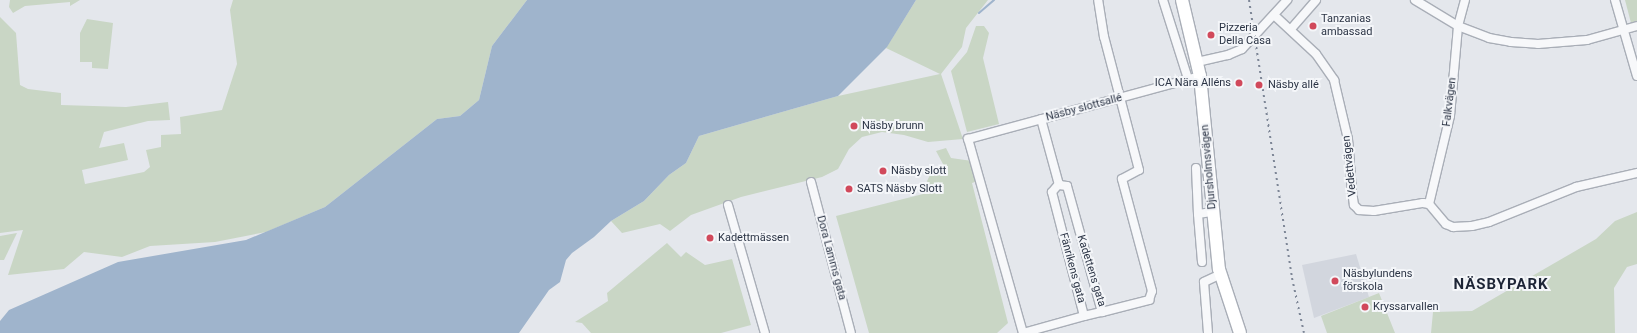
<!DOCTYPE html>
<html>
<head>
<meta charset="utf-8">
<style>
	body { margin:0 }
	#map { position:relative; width:1637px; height:333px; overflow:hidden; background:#e4e7ec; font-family:Roboto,sans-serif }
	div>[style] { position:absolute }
	.built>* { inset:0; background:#d2d6de }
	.green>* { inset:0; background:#c9d6c5 }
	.water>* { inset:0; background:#9fb4cc }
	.stream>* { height:2px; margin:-1px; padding:0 1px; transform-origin:1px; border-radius:1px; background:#9fb4cc }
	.roads { filter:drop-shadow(1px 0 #a9aeb7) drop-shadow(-1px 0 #a9aeb7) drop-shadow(0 1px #a9aeb7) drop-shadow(0 -1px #a9aeb7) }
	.street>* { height:8px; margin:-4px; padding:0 4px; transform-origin:4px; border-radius:4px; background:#f7f8fa }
	.secondary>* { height:12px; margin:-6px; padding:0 6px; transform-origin:6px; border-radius:6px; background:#fff }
	.rail>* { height:2px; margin-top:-1px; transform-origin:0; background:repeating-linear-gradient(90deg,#7d8696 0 2px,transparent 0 6px) }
	.dots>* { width:11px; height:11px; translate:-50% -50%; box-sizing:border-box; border:2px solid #f4f6f9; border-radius:50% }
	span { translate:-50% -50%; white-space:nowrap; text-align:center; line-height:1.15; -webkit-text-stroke:4px #f4f6f9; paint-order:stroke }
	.poi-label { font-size:11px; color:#2b3445 }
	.left { translate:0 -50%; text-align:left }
	.right { translate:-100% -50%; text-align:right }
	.street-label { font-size:11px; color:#2b3445 }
	.district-label { font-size:15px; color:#1d2536; font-weight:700; letter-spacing:1px }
</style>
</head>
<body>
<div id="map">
	<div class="built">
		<div style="clip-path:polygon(1356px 254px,1369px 297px,1314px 318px,1302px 265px)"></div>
	</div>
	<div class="green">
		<div style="clip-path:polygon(10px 0,80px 0,70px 6px,70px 2px,25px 6px,13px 13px,9px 7px)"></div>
		<div style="clip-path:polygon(233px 0,527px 0,492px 46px,479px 100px,460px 116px,437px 119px,325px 207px,266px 232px,215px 242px,150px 246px,122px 257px,84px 252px,64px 269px,8px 275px,23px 230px,0 233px,0 17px,16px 33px,20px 85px,28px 89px,61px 93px,61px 105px,126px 107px,168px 102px,170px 120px,148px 121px,104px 132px,99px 148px,124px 143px,128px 160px,82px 170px,85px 184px,144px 172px,150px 167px,146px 150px,161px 147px,161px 135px,181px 134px,180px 117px,222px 110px,237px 64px,230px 10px)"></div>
		<div style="clip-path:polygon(916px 0,988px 0,966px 28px,962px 47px,941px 74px,963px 139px,928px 142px,904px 135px,882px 132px,862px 137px,849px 149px,838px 169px,822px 177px,741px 197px,691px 215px,670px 231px,660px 224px,622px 233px,611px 221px,644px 201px,669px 175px,686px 163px,699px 136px,838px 96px,940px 74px,886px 48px)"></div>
		<div style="clip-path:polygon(1625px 0,1637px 0,1637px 21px,1631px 23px)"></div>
		<div style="clip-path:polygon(87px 19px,113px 23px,108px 69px,92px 68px,92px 62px,80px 62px,80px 33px)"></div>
		<div style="clip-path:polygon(976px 26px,984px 26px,989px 33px,983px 58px,999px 124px,967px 132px,951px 71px,967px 52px)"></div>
		<div style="clip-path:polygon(946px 148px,951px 158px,972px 161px,978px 181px,972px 183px,1008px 323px,997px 333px,869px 333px,836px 216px,931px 192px,927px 181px,933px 169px,943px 164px,936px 151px)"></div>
		<div style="clip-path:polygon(1637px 212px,1637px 264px,1627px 267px,1614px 288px,1615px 333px,1431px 333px,1433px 312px,1472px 311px,1596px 239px,1615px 221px)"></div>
		<div style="clip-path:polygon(17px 233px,4px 260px,0 260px,0 236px)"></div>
		<div style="clip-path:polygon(667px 243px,681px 257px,686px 252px,705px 265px,732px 259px,751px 325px,721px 333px,591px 333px,582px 323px,575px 322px,608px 301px,607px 293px)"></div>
		<div style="clip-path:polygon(1379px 293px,1395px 333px,1327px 333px,1321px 316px)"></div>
	</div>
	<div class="water">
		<div style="clip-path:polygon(527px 0,916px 0,887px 47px,838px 96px,699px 136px,686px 163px,669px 175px,644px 201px,611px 221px,594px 237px,572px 253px,566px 260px,560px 282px,549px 290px,519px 333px,0 333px,0 321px,9px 310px,118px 262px,246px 240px,325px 207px,437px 119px,460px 116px,479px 100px,492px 46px)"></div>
	</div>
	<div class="stream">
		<div style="left:979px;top:13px;width:20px;rotate:-41deg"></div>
	</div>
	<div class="roads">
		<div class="street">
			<div style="left:1163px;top:0;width:83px;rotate:72.4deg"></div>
			<div style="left:1415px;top:0;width:50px;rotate:31.2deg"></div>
			<div style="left:1458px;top:26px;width:33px;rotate:21deg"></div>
			<div style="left:1489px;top:38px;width:22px;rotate:10deg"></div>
			<div style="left:1511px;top:42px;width:27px;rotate:4deg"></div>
			<div style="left:1538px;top:44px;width:49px;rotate:-4.7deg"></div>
			<div style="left:1587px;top:40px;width:52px;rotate:-15.6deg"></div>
			<div style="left:1615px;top:0;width:79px;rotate:73.9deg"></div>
			<div style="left:1274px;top:15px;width:57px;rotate:42.9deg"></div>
			<div style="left:1316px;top:54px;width:32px;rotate:55deg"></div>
			<div style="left:1334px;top:80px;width:61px;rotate:76.7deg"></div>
			<div style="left:1348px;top:139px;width:52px;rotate:85.6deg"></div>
			<div style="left:1352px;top:191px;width:14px;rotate:82deg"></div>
			<div style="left:1354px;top:205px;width:7px;rotate:45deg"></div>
			<div style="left:1359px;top:210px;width:15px;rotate:4deg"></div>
			<div style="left:1374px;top:211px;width:50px;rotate:-9.3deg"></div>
			<div style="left:1423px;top:203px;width:6px;rotate:9deg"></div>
			<div style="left:1429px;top:204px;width:26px;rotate:50deg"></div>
			<div style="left:1446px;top:224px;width:8px;rotate:23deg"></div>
			<div style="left:1453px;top:227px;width:19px;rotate:-3deg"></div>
			<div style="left:1472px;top:226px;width:17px;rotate:-13deg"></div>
			<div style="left:1489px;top:222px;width:94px;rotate:-21.9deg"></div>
			<div style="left:1576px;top:187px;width:63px;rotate:-12.9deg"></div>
			<div style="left:1291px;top:29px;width:38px;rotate:-49deg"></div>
			<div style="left:1197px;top:62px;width:32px;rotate:-13deg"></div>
			<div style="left:1228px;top:55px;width:15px;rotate:-23deg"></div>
			<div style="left:1242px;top:49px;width:67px;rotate:-47.4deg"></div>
			<div style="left:1041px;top:119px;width:68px;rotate:74.7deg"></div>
			<div style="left:1059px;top:185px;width:8px;rotate:7deg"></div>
			<div style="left:1067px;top:186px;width:131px;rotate:74.5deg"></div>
			<div style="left:1102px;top:312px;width:49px;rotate:-14.3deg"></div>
			<div style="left:1149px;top:300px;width:9px;rotate:-72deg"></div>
			<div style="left:1152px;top:291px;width:116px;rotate:-105deg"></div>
			<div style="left:1122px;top:179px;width:19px;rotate:-28deg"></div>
			<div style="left:1139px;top:170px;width:138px;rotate:-104.7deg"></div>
			<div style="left:1104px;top:37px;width:37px;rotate:-99deg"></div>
			<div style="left:1196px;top:168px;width:46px;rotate:87.5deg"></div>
			<div style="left:811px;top:182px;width:156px;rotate:75.2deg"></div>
			<div style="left:1429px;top:204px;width:90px;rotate:-76.6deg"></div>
			<div style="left:1450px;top:116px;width:90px;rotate:-84.9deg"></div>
			<div style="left:1458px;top:26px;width:27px;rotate:-75deg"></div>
			<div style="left:728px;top:205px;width:133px;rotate:73.9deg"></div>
			<div style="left:1202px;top:262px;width:48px;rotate:-94.8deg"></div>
			<div style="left:1198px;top:214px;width:15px;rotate:-8deg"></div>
			<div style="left:1084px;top:316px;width:18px;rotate:-13deg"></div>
			<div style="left:1023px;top:333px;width:202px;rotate:-105.8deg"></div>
			<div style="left:968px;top:139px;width:240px;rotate:-15.2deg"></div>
			<div style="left:1023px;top:333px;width:63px;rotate:-15.6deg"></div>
			<div style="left:1084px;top:316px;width:128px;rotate:-104.5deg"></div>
			<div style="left:1052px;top:192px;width:11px;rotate:-49deg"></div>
			<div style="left:1208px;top:333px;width:51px;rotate:-94.5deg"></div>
			<div style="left:1204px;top:282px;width:19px;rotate:-25deg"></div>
		</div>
		<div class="secondary">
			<div style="left:1182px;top:0;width:78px;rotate:76.7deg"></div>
			<div style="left:1200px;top:76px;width:194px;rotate:84.4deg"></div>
			<div style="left:1219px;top:269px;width:67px;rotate:71.8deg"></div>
		</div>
	</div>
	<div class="rail">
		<div style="left:1249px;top:0;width:281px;rotate:81.2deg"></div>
		<div style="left:1292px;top:278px;width:56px;rotate:77.7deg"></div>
	</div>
	<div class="dots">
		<div style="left:1313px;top:26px;background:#d1495b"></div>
		<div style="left:1211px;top:35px;background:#d1495b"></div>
		<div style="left:1239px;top:83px;background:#d1495b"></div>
		<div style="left:1259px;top:85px;background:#d1495b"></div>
		<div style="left:854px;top:126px;background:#d1495b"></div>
		<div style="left:883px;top:171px;background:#d1495b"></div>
		<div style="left:849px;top:189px;background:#d1495b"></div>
		<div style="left:710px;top:238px;background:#d1495b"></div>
		<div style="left:1335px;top:281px;background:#d1495b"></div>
		<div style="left:1365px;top:307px;background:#d1495b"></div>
	</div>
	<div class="poi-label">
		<span class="left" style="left:1321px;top:26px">Tanzanias<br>ambassad</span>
		<span class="left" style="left:1219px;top:35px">Pizzeria<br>Della Casa</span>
		<span class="right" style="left:1231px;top:83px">ICA Nära Alléns</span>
		<span class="left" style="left:1268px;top:85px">Näsby allé</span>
		<span class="left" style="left:862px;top:126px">Näsby brunn</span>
		<span class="left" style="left:891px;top:171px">Näsby slott</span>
		<span class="left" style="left:857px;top:189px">SATS Näsby Slott</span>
		<span class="left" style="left:718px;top:238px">Kadettmässen</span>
		<span class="left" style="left:1343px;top:281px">Näsbylundens<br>förskola</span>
		<span class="left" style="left:1373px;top:307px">Kryssarvallen</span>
	</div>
	<div class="street-label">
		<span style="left:1450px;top:102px;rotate:-83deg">Falkvägen</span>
		<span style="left:1084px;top:108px;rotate:-15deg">Näsby slottsallé</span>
		<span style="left:1350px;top:166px;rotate:-96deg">Vedettvägen</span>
		<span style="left:1209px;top:167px;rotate:-95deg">Djursholmsvägen</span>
		<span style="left:831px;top:258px;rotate:75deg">Dora Lamms gata</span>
		<span style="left:1072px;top:268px;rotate:75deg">Fänrikens gata</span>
		<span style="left:1091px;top:271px;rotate:73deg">Kadettens gata</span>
	</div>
	<div class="district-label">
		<span style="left:1501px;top:285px">NÄSBYPARK</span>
	</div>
</div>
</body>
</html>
